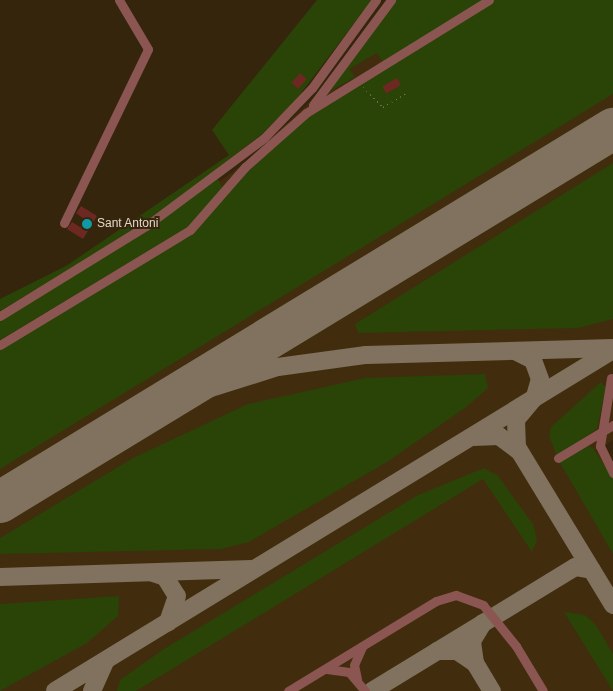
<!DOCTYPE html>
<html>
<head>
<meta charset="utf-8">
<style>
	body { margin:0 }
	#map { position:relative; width:613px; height:691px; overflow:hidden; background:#35250d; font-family:Arial,sans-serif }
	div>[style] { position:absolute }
	.built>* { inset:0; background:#412d0e }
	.green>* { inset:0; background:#2a4306 }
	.taxiway>* { height:18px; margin:-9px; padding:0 9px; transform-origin:9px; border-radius:9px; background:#80725e }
	.runway>* { height:42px; margin:-21px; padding:0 21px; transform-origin:21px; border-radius:21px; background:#80725e }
	.building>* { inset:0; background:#6d2921; transform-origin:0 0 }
	.path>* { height:1px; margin-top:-0.5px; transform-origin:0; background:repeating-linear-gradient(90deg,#8c806d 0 1px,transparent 0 5px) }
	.minor>* { height:9px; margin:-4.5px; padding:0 4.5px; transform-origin:4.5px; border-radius:4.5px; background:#8b5652 }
	.dots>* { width:14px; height:14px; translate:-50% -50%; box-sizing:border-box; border:2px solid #35250d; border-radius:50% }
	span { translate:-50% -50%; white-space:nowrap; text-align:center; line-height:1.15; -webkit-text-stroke:4px #35250d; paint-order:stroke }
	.poi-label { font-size:12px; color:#e1d7c9 }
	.left { translate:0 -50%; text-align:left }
</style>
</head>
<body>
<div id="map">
	<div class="built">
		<div style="clip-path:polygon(386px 0,613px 0,613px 440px,604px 446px,613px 461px,613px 691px,0 691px,0 323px,147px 233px,241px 166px,314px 98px)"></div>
	</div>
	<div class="green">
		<div style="clip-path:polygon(317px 0,372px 0,295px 101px,262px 134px,145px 224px,0 311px,0 299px,66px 266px,229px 155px,212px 130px)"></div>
		<div style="clip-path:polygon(395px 0,484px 0,383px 62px,377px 53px,349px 69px,355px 77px,328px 92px)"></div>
		<div style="clip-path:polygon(494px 0,613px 0,613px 94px,0 469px,0 348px,172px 244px,275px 143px,325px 103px)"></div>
		<div style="clip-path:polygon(613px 163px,613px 319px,578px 328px,358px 333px,355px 324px)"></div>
		<div style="clip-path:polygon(218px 179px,222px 187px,195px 223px,0 340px,0 320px,149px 228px)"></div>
		<div style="clip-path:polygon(485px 374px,488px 388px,465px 408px,387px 462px,249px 542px,221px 549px,0 554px,0 538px,133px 458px,248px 404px,365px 378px)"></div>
		<div style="clip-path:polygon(601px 382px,606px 387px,597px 429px,557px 456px,549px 436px,551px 427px)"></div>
		<div style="clip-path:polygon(586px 445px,593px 448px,613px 478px,613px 554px,559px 461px)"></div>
		<div style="clip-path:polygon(484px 468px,498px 476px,533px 524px,537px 540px,532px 552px,483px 479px,136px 691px,117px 691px,120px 680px,164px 649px,418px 495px)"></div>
		<div style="clip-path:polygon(119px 596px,118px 616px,87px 643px,0 691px,0 604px)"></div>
		<div style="clip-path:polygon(564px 612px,585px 615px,596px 625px,613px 654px,613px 691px)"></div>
	</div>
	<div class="taxiway">
		<div style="left:515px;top:351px;width:20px;rotate:27deg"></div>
		<div style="left:533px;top:360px;width:20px;rotate:70deg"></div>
		<div style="left:540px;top:379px;width:19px;rotate:106deg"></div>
		<div style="left:535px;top:397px;width:30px;rotate:130deg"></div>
		<div style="left:516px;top:420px;width:27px;rotate:88deg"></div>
		<div style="left:517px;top:447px;width:185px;rotate:58.7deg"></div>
		<div style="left:473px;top:437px;width:26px;rotate:-2deg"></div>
		<div style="left:499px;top:436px;width:25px;rotate:37deg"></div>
		<div style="left:47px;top:474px;width:162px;rotate:-29.1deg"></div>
		<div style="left:189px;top:395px;width:93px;rotate:-17.5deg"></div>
		<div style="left:278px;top:367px;width:89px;rotate:-7.8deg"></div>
		<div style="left:366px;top:355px;width:247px;rotate:-1.6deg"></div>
		<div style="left:0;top:505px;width:32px;rotate:-36deg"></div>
		<div style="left:153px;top:573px;width:13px;rotate:18deg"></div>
		<div style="left:165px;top:577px;width:22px;rotate:58deg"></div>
		<div style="left:177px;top:596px;width:28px;rotate:109deg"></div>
		<div style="left:0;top:577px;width:252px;rotate:-1.8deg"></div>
		<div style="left:437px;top:651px;width:20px"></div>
		<div style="left:457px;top:651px;width:22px;rotate:34deg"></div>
		<div style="left:475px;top:663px;width:22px;rotate:-98deg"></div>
		<div style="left:472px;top:641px;width:21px;rotate:-59deg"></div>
		<div style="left:475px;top:663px;width:33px;rotate:59deg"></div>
		<div style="left:55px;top:691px;width:654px;rotate:-31.43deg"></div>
		<div style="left:92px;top:691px;width:32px;rotate:-66deg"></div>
		<div style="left:372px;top:691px;width:238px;rotate:-31.4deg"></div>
		<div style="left:575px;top:567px;width:17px;rotate:10deg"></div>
	</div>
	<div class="runway">
		<div style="left:0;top:502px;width:718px;rotate:-31.32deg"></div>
	</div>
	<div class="building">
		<div style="left:300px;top:73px;width:9px;height:13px;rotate:41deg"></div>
		<div style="left:397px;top:78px;width:8px;height:17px;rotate:60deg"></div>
		<div style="clip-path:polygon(81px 206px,97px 216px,83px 239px,67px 229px,72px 222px,80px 227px,84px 219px,76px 213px)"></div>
	</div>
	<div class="path">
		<div style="left:363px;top:87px;width:28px;rotate:45deg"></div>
		<div style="left:383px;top:107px;width:26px;rotate:-31deg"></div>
	</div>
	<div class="minor">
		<div style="left:313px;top:105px;width:131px;rotate:-53.4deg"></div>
		<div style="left:64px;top:223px;width:193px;rotate:-64.2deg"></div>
		<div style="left:148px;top:49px;width:57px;rotate:-120.6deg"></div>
		<div style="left:0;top:316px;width:172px;rotate:-31.7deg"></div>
		<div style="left:146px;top:226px;width:147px;rotate:-36.7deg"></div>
		<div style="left:264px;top:138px;width:69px;rotate:-46.2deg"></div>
		<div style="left:312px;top:88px;width:109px;rotate:-54deg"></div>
		<div style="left:0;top:345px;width:222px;rotate:-31.2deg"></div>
		<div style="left:190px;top:230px;width:84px;rotate:-48.9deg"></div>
		<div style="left:245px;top:167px;width:81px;rotate:-41.5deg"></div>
		<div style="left:306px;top:113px;width:215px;rotate:-31.7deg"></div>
		<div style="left:611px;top:378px;width:69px;rotate:99.2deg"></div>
		<div style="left:600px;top:446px;width:30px;rotate:64deg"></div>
		<div style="left:558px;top:458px;width:64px;rotate:-31deg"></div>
		<div style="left:327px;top:669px;width:22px;rotate:8deg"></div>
		<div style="left:349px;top:672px;width:25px;rotate:50deg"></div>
		<div style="left:357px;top:679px;width:14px;rotate:-102deg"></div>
		<div style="left:354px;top:665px;width:20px;rotate:-66deg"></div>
		<div style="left:288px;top:691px;width:173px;rotate:-31.3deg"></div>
		<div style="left:436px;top:601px;width:21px;rotate:-17deg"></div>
		<div style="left:456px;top:595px;width:29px;rotate:20deg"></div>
		<div style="left:483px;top:605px;width:53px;rotate:51.2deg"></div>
		<div style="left:516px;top:646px;width:52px;rotate:59deg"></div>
	</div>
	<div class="dots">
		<div style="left:87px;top:224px;background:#0f9aa8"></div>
	</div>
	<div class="poi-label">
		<span class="left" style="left:97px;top:224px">Sant Antoni</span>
	</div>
</div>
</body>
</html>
